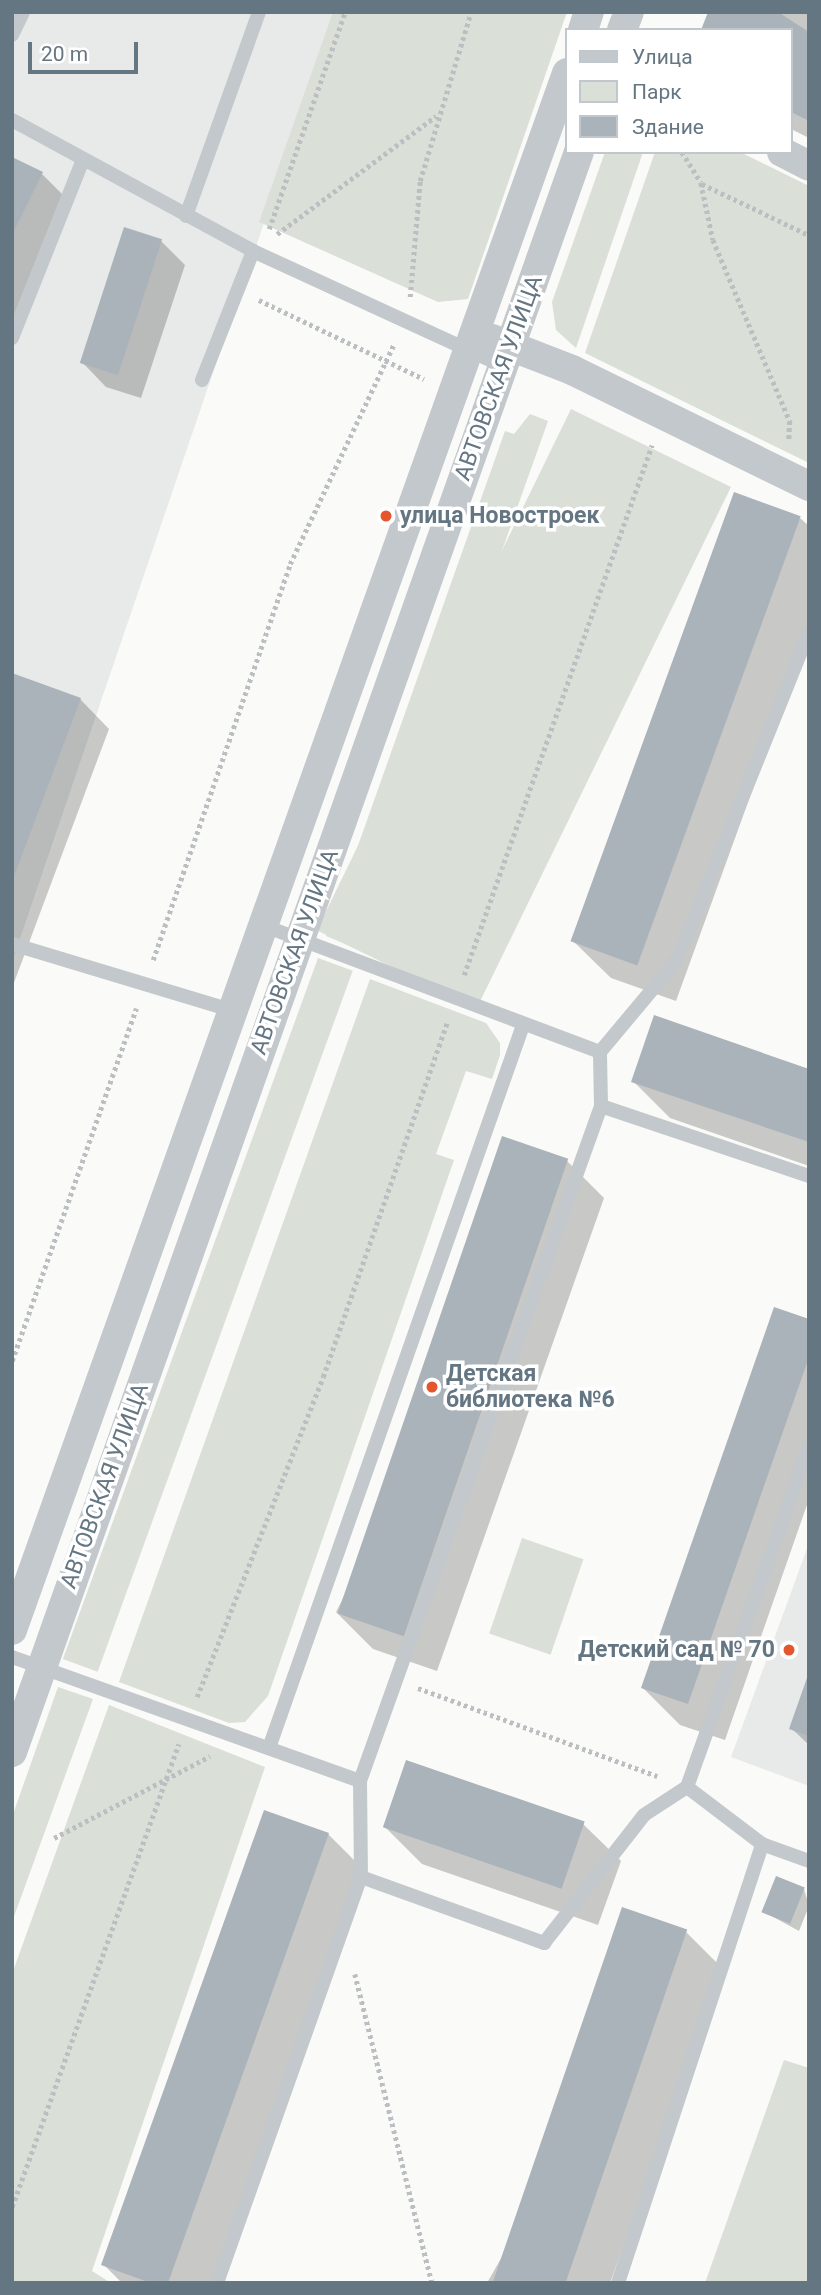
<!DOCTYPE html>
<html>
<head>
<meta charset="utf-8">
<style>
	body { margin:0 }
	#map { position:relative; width:821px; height:2295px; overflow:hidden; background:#fafaf8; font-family:Roboto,sans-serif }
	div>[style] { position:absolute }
	.built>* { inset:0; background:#e8e9e9 }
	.green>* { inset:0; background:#dadfd7; transform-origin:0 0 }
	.shadow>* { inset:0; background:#0003 }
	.building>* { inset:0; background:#aab3b9; transform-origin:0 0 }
	.path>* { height:4.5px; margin-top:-2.25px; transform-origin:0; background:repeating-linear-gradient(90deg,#bbbfc2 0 3.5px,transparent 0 7px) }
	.service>* { height:14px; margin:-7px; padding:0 7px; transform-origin:7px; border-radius:7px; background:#c3c8cc }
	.minor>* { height:30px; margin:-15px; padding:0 15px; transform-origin:15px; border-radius:15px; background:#c3c8cc }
	.dots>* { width:19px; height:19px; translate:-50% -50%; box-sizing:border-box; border:4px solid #fff; border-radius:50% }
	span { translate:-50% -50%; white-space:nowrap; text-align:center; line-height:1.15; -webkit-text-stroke:7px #fff; paint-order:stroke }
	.street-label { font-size:23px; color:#657683 }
	.poi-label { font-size:23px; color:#657683; font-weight:700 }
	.left { translate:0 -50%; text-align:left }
	.right { translate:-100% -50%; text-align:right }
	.frame { position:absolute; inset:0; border:14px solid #657683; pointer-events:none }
	.legend { position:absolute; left:565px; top:28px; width:228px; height:126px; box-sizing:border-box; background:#fff; border:2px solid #c1c8cd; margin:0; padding:9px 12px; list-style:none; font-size:21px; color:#657683 }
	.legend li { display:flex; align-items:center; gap:14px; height:35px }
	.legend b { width:35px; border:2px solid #c1c8cd }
	.scale { position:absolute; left:28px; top:42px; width:110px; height:32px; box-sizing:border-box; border:4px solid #657683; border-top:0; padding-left:9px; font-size:21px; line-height:24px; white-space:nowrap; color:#657683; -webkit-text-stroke:5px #fff; paint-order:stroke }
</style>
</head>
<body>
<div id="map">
	<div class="built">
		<div style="clip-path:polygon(12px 12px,336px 12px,12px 962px)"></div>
		<div style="clip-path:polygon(809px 1543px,809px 1786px,731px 1757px)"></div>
	</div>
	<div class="green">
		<div style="clip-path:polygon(333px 12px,567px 12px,468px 299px,438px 302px,259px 222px)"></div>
		<div style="clip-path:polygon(605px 152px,643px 152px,576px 348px,556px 330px,552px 302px)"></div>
		<div style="clip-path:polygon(655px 152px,740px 152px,809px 186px,809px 463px,585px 353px)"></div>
		<div style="left:571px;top:409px;width:178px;height:580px;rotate:26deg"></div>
		<div style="clip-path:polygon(530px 414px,548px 421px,360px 950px,326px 936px,505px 431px,514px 434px)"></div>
		<div style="left:318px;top:958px;width:37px;height:746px;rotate:20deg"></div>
		<div style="clip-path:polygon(370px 979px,486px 1023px,500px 1043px,500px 1055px,492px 1079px,466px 1071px,436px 1154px,454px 1160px,268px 1696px,245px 1722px,229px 1723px,119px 1682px)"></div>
		<div style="left:522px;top:1538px;width:65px;height:101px;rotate:19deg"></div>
		<div style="clip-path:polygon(58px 1687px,93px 1699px,12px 1922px,12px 1817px)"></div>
		<div style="clip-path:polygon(109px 1705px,265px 1767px,92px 2271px,111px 2283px,12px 2283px,12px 1974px)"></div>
		<div style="clip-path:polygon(784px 2060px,809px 2068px,809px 2283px,705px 2283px)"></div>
	</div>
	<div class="shadow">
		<div style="clip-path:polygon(709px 12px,809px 12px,809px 138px,791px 129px,791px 30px)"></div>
		<div style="clip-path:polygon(12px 159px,42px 174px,72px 204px,12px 323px)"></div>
		<div style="clip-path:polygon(161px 241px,185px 265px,141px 398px,106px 387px,82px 362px)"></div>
		<div style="clip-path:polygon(800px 518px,809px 526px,809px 634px,676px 1001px,611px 978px,573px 941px)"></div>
		<div style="clip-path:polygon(12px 675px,80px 699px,109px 729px,12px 988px)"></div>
		<div style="clip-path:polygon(809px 1070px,809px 1166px,670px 1118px,633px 1081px)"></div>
		<div style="clip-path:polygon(567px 1161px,604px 1198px,437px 1671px,373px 1649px,336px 1612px)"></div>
		<div style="clip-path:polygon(809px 1321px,809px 1499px,725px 1740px,680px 1725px,643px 1688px)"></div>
		<div style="clip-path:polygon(809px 1679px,809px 1745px,791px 1728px)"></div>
		<div style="clip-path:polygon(583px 1824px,621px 1861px,598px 1925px,422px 1864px,385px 1827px)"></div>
		<div style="clip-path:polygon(328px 1834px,365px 1871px,218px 2283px,122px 2283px,103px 2264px)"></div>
		<div style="clip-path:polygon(804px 1889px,809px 1906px,799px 1931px,764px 1912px)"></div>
		<div style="clip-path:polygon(686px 1932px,723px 1969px,610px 2283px,487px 2283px)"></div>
	</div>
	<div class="building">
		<div style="clip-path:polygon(708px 12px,778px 12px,809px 32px,809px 121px,791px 112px,791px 30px,701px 30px)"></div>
		<div style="clip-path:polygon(12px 157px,43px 172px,12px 235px)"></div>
		<div style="left:124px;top:227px;width:40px;height:143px;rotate:18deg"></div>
		<div style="left:734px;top:492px;width:71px;height:478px;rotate:20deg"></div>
		<div style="clip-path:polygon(12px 673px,81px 698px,13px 879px,12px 879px)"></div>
		<div style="clip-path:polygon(654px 1015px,809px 1069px,809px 1142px,631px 1082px)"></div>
		<div style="left:502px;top:1136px;width:70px;height:505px;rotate:19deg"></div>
		<div style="clip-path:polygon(774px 1307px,809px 1319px,809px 1357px,688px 1704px,641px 1688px)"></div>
		<div style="clip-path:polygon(808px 1675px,809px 1675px,809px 1736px,789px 1729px)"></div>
		<div style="left:406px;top:1760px;width:189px;height:71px;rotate:19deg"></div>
		<div style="clip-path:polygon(264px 1810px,329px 1833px,168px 2283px,151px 2283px,101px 2265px)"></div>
		<div style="left:776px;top:1876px;width:31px;height:39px;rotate:22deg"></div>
		<div style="left:622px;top:1907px;width:69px;height:400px;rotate:19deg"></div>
	</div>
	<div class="path">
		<div style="left:682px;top:152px;width:36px;rotate:58deg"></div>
		<div style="left:701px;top:183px;width:58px;rotate:78.1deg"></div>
		<div style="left:713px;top:240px;width:197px;rotate:67deg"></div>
		<div style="left:790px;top:421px;width:18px;rotate:93deg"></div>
		<div style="left:702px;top:184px;width:119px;rotate:25.5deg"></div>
		<div style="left:269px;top:229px;width:230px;rotate:-70.7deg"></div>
		<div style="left:277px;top:234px;width:198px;rotate:-36.6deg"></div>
		<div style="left:410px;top:297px;width:116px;rotate:-85.1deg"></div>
		<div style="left:420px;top:181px;width:177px;rotate:-73.2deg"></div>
		<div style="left:259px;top:300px;width:183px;rotate:25.6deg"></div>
		<div style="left:153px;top:960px;width:419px;rotate:-70.9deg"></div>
		<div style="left:290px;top:564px;width:243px;rotate:-64.7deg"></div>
		<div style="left:464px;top:975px;width:562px;rotate:-70.47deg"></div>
		<div style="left:12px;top:1361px;width:374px;rotate:-70.6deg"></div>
		<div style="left:418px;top:1688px;width:255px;rotate:20.2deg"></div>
		<div style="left:197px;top:1697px;width:344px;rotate:-68.5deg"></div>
		<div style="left:323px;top:1377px;width:375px;rotate:-70.7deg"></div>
		<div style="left:54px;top:1838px;width:176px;rotate:-27.7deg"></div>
		<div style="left:355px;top:1974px;width:318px;rotate:76deg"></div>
		<div style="left:12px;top:2207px;width:492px;rotate:-70.2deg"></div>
	</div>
	<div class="service">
		<div style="left:12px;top:35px;width:25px;rotate:-64deg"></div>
		<div style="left:12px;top:120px;width:274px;rotate:28.5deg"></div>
		<div style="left:253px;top:251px;width:275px;rotate:24.7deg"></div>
		<div style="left:186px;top:216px;width:217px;rotate:-70.3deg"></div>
		<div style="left:12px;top:338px;width:192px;rotate:-68.3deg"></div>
		<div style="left:202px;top:380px;width:139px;rotate:-68.4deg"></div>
		<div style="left:12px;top:944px;width:232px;rotate:16.8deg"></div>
		<div style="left:600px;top:1052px;width:120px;rotate:-50.1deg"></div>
		<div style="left:677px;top:960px;width:354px;rotate:-68.1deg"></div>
		<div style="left:601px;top:1106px;width:219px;rotate:18.6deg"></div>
		<div style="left:12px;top:1657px;width:369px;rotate:19.6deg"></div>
		<div style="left:269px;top:1748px;width:766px;rotate:-70.64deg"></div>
		<div style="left:687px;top:1787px;width:94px;rotate:37.2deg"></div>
		<div style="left:762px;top:1844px;width:50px;rotate:19.9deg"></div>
		<div style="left:361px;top:1877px;width:195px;rotate:19.8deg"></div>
		<div style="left:544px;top:1943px;width:162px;rotate:-52deg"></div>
		<div style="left:644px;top:1815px;width:51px;rotate:-33.1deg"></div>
		<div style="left:687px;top:1787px;width:362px;rotate:-70.3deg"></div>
		<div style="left:217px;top:2283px;width:431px;rotate:-70.5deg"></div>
		<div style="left:361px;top:1877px;width:96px;rotate:-90.6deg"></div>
		<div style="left:360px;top:1781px;width:717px;rotate:-70.35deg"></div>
		<div style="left:601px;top:1106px;width:54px;rotate:-91.1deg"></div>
		<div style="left:600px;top:1052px;width:359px;rotate:-159.4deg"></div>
		<div style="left:618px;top:2283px;width:462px;rotate:-71.8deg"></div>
	</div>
	<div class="minor">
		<div style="left:583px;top:30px;width:19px;rotate:-72deg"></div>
		<div style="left:622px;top:30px;width:19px;rotate:-69deg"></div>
		<div style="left:782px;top:152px;width:30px;rotate:27deg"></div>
		<div style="left:492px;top:339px;width:86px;rotate:21.2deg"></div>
		<div style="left:572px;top:370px;width:264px;rotate:26.1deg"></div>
		<div style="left:12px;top:1630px;width:1653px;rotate:-70.38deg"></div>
		<div style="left:12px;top:1752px;width:1697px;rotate:-70.49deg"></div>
	</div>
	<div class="dots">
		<div style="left:386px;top:516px;background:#e4572e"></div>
		<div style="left:432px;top:1387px;background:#e4572e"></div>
		<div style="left:789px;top:1650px;background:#e4572e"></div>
	</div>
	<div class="street-label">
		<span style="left:499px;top:378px;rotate:-70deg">АВТОВСКАЯ УЛИЦА</span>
		<span style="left:295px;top:952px;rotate:-70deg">АВТОВСКАЯ УЛИЦА</span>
		<span style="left:105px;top:1486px;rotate:-70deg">АВТОВСКАЯ УЛИЦА</span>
	</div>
	<div class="poi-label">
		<span class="left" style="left:400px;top:516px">улица Новостроек</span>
		<span class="left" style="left:446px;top:1387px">Детская<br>библиотека №6</span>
		<span class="right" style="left:775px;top:1650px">Детский сад № 70</span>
	</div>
	<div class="frame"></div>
	<ul class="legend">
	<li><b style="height:9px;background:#c3c8cc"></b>Улица</li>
	<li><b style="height:19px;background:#dadfd7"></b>Парк</li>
	<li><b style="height:19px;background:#aab3b9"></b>Здание</li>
	</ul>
	<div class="scale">20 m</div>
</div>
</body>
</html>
